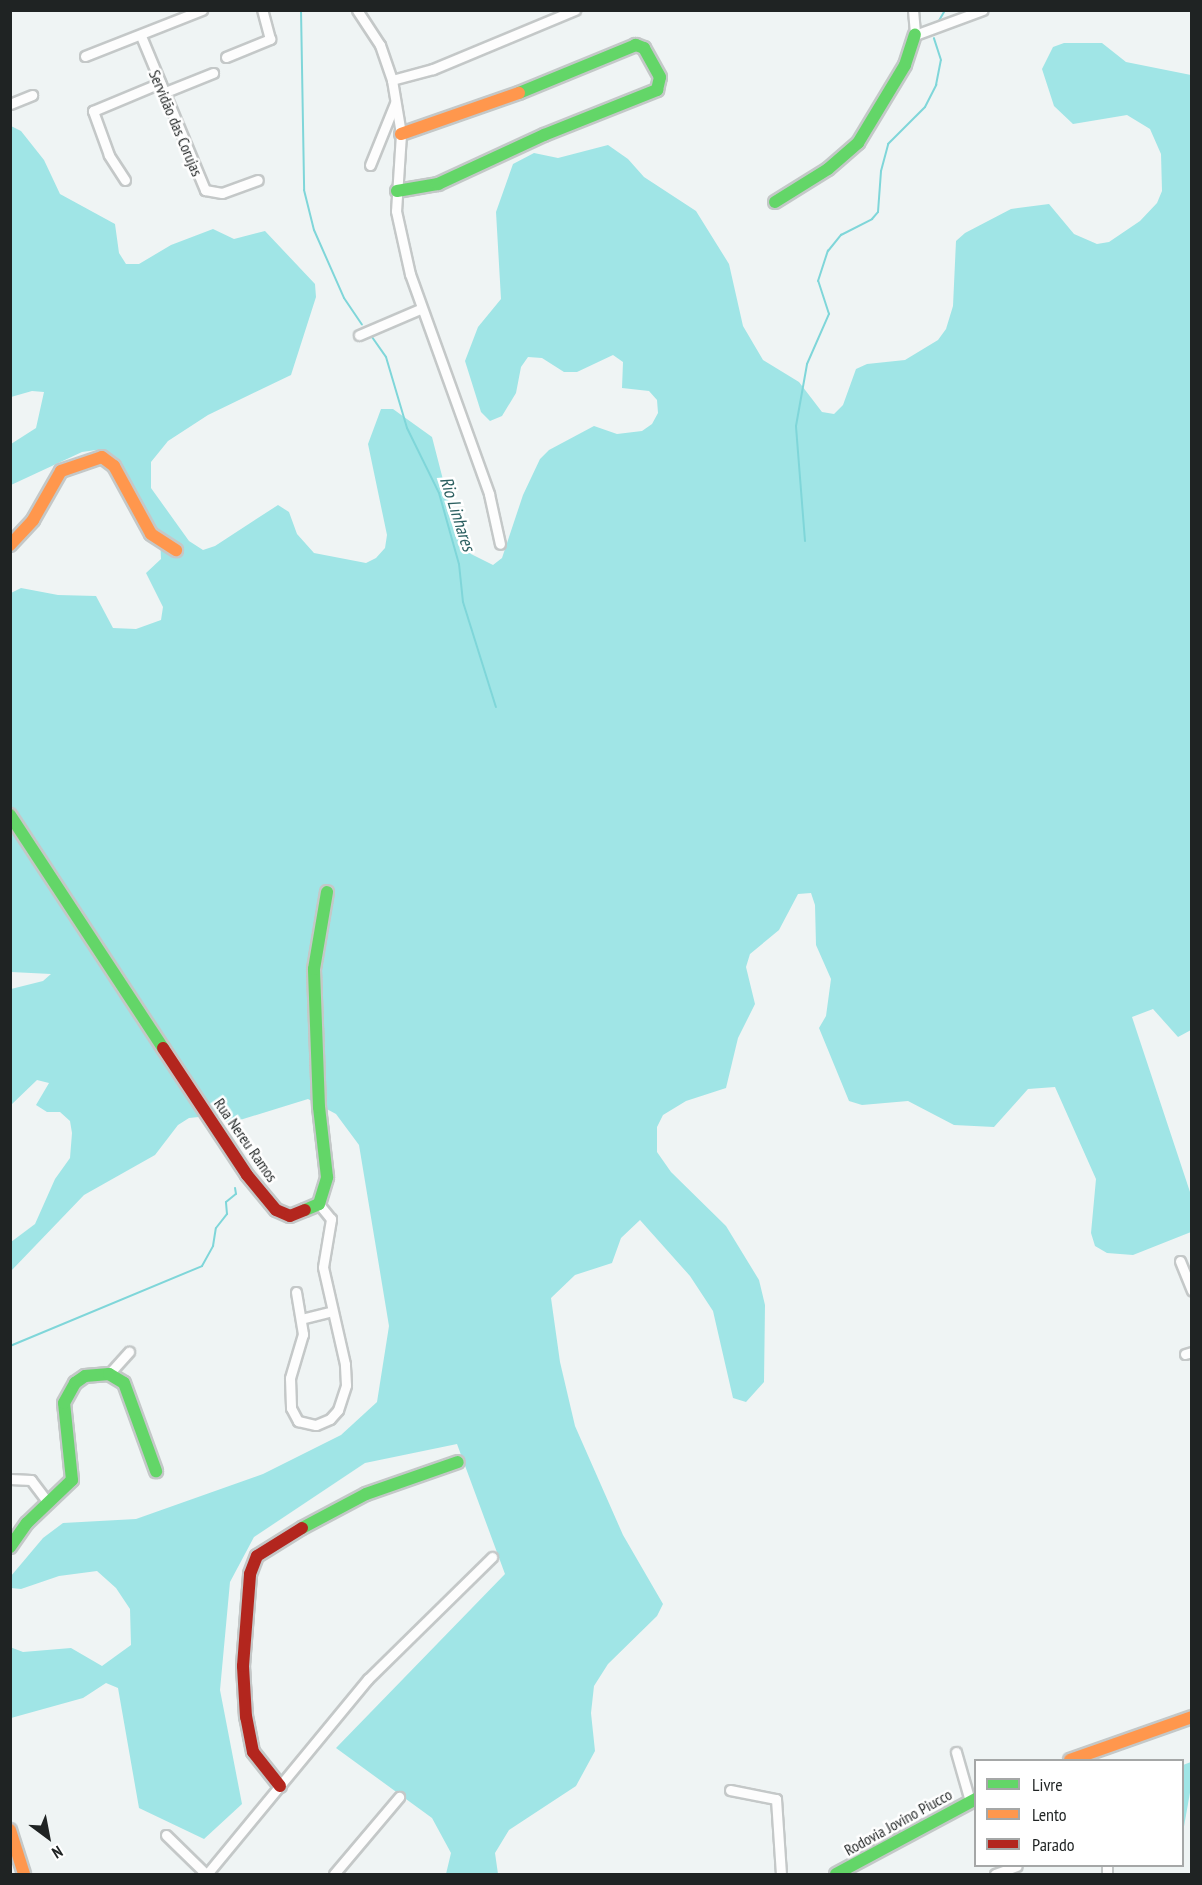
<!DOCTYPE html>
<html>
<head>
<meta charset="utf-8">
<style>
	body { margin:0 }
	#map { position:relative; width:1202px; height:1885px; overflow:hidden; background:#eff4f4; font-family:"PT Sans Narrow",sans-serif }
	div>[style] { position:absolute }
	.forest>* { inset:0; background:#a0e5e6 }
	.stream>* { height:2px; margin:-1px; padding:0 1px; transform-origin:1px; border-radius:1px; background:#7fd6d9 }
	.roads { filter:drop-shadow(2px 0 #c4c8c8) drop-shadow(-2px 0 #c4c8c8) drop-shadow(0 2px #c4c8c8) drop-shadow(0 -2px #c4c8c8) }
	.street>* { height:9px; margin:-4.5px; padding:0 4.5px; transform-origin:4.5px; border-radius:4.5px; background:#fdfdfd }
	.fast>* { height:12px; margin:-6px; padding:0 6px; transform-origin:6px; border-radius:6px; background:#63d668 }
	.slow>* { height:12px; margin:-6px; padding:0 6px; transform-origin:6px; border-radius:6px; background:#ff974d }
	.jam>* { height:12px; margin:-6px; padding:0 6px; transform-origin:6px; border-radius:6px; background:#b3261e }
	span { translate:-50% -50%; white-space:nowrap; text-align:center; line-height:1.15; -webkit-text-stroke:5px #fff; paint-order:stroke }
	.street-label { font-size:16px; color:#1f2323 }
	.water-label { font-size:18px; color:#2b5f60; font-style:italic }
	.frame { position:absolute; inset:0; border:12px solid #1f2323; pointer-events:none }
	.legend { position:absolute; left:974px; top:1759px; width:210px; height:108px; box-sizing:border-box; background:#fff; border:2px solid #a5a7a7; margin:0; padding:8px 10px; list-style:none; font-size:18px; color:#1f2323 }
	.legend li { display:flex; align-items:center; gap:12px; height:30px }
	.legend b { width:30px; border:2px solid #a5a7a7 }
	.north { position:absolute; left:18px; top:1807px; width:60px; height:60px; -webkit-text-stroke:4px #fff; paint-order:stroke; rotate:148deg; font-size:16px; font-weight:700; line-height:24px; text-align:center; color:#1f2323 }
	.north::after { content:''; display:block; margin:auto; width:21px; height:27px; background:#1f2323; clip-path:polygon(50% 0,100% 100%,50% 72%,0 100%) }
</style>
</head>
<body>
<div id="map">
	<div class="forest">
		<div style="clip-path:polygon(1064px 43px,1102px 43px,1126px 62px,1191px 75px,1191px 1030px,1178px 1037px,1153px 1009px,1132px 1017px,1191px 1195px,1191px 1232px,1133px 1255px,1107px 1253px,1095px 1246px,1091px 1233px,1096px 1179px,1055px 1087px,1028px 1089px,994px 1127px,954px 1125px,908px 1101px,862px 1105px,849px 1101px,819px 1028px,826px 1016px,831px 979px,816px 945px,815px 905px,811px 893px,798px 894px,779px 930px,750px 954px,746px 967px,755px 1004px,738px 1038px,726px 1088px,686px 1101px,663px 1115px,657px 1127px,657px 1152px,671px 1172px,726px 1226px,759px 1280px,765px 1305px,764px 1382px,746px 1402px,733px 1398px,713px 1311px,690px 1276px,640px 1220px,621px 1238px,612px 1263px,575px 1275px,551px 1298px,560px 1362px,575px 1426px,623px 1535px,663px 1604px,657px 1616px,608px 1664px,594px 1686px,591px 1713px,595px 1751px,576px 1786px,509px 1830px,495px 1853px,498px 1874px,446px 1874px,451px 1853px,432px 1818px,336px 1748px,505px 1574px,457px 1444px,365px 1463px,254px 1537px,230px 1582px,220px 1690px,242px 1804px,204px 1839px,139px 1808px,118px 1688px,106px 1683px,83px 1698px,11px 1718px,10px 1647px,23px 1652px,71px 1648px,102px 1666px,131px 1645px,130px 1609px,116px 1588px,97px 1571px,59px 1576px,21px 1589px,11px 1588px,11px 1576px,43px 1538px,63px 1523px,136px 1519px,263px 1474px,341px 1435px,377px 1402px,389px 1326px,359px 1145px,336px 1114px,308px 1099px,227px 1124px,218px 1115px,189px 1118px,178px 1125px,155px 1155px,84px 1195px,11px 1271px,11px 1242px,35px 1224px,55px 1179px,70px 1158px,72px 1133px,70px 1121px,60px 1112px,47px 1112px,36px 1105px,49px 1083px,37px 1080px,11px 1105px,11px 989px,43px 981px,51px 974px,11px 972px,11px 593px,21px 588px,58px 595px,96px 596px,113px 628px,136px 629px,161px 620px,163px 607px,146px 573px,161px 559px,160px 536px,121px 466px,103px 449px,82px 452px,11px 485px,11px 444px,36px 428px,44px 392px,32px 391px,11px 397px,11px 126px,21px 131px,44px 160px,60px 194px,115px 224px,119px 253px,126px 264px,139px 264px,171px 245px,213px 229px,234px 239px,265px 231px,315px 284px,316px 297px,291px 375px,208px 415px,168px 441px,151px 462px,151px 488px,189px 541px,203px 550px,215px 546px,278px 505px,289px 512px,297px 534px,314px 553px,366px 563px,376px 558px,385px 548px,387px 535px,368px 444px,381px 409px,393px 409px,432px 437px,457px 534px,471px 554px,493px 565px,502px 558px,523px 495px,540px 459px,549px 450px,594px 426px,617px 434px,642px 431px,652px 424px,658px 413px,657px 400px,649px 391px,622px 388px,623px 362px,613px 355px,577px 372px,564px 372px,542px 358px,528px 357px,521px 367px,516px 393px,502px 416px,490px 421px,481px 412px,465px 361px,478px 327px,501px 299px,496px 212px,513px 164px,534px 153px,558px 158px,608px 145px,628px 159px,644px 177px,696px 211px,729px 264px,743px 326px,763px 360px,799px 382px,822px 412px,834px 414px,843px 405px,856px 369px,867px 364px,905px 360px,938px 340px,946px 329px,953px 306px,956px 241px,965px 233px,1011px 209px,1049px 204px,1074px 234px,1097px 244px,1109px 242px,1140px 221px,1157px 203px,1162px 191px,1161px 154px,1150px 129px,1127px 115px,1073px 124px,1054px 106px,1042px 69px,1053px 47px)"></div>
		<div style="clip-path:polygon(1191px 1762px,1191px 1787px,1183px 1832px,1183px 1765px)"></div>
	</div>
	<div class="stream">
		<div style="left:301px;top:10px;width:180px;rotate:89deg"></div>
		<div style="left:304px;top:190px;width:41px;rotate:76deg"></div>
		<div style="left:314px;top:230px;width:74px;rotate:66.2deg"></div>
		<div style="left:344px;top:298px;width:32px;rotate:56deg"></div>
		<div style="left:937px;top:24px;width:16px;rotate:-60deg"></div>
		<div style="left:372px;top:337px;width:24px;rotate:55deg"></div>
		<div style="left:386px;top:357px;width:74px;rotate:73.5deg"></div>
		<div style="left:407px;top:428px;width:72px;rotate:63.8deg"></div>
		<div style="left:439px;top:493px;width:74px;rotate:74.3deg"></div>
		<div style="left:459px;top:564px;width:38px;rotate:84deg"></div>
		<div style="left:463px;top:602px;width:110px;rotate:72.6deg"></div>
		<div style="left:805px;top:541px;width:115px;rotate:-94.5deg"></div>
		<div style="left:796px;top:426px;width:63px;rotate:-79.9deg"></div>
		<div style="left:807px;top:364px;width:55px;rotate:-66.3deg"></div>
		<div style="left:829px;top:314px;width:35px;rotate:-108deg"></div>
		<div style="left:818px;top:281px;width:32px;rotate:-72deg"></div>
		<div style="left:828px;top:251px;width:21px;rotate:-51deg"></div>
		<div style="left:841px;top:235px;width:35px;rotate:-27deg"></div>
		<div style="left:872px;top:219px;width:9px;rotate:-49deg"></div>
		<div style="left:878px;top:212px;width:41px;rotate:-85.8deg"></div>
		<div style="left:881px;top:171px;width:28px;rotate:-75deg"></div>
		<div style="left:888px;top:144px;width:52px;rotate:-45deg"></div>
		<div style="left:925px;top:107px;width:25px;rotate:-63deg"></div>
		<div style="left:936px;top:85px;width:25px;rotate:-79deg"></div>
		<div style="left:941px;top:60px;width:23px;rotate:-108deg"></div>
		<div style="left:10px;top:1346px;width:208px;rotate:-22.6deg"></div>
		<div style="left:202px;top:1266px;width:23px;rotate:-61deg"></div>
		<div style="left:213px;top:1246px;width:18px;rotate:-81deg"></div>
		<div style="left:216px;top:1228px;width:18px;rotate:-52deg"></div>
		<div style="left:227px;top:1214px;width:12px;rotate:-95deg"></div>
		<div style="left:226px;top:1202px;width:13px;rotate:-39deg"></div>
		<div style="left:236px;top:1194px;width:6px;rotate:-99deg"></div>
	</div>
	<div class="roads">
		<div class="street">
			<div style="left:357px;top:10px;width:42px;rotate:56.7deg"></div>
			<div style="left:380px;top:45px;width:37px;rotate:71deg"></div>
			<div style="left:392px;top:80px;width:55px;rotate:80.5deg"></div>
			<div style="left:401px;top:134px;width:77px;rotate:93.7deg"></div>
			<div style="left:396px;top:211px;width:65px;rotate:77.5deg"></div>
			<div style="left:410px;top:274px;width:234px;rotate:70.2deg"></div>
			<div style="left:489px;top:494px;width:51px;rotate:77.6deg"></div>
			<div style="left:913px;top:10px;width:25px;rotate:85deg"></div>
			<div style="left:915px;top:35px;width:72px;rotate:-20.2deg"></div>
			<div style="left:141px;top:36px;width:167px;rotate:67.4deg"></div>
			<div style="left:205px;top:190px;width:17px;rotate:10deg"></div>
			<div style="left:222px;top:193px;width:38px;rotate:-20deg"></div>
			<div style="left:85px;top:56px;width:126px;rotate:-21.5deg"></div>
			<div style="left:226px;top:57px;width:48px;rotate:-22.2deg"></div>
			<div style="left:270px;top:39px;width:30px;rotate:-105deg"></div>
			<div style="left:392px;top:80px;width:42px;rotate:-15deg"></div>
			<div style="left:433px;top:69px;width:154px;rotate:-22.6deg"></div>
			<div style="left:163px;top:93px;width:54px;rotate:-21.8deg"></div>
			<div style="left:10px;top:104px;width:24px;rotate:-22deg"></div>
			<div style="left:370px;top:165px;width:67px;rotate:-68deg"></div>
			<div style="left:125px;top:180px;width:30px;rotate:-123deg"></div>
			<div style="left:109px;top:155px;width:47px;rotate:-110deg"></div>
			<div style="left:93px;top:111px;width:73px;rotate:-22.7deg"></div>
			<div style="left:359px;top:335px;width:66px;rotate:-23.1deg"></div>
			<div style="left:1180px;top:1261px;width:32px;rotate:68deg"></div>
			<div style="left:296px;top:1292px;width:43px;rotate:80.5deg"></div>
			<div style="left:303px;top:1334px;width:46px;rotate:106.5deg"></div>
			<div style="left:290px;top:1378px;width:30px;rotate:88deg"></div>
			<div style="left:291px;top:1408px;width:15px;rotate:62deg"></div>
			<div style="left:298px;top:1421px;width:18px;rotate:13deg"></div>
			<div style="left:316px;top:1425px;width:15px;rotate:-23deg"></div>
			<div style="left:330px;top:1419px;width:12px;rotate:-48deg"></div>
			<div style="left:338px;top:1410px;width:26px;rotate:-72deg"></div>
			<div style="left:346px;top:1385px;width:21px;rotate:-93deg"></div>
			<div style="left:345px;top:1364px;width:99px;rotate:-102.8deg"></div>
			<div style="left:323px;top:1267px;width:49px;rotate:-80.5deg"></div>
			<div style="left:331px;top:1219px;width:19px;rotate:-129deg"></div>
			<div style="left:301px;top:1319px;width:32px;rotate:-14deg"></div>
			<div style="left:1185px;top:1354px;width:7px;rotate:-16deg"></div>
			<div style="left:109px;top:1374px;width:30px;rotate:-48deg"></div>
			<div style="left:10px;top:1479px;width:21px;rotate:3deg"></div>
			<div style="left:31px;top:1480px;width:26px;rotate:53deg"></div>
			<div style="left:956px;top:1752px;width:51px;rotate:74.1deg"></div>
			<div style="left:730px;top:1790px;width:47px;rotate:11.1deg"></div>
			<div style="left:776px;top:1799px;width:75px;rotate:86.2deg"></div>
			<div style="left:166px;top:1835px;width:56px;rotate:44.3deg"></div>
			<div style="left:1107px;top:1866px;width:8px;rotate:90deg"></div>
			<div style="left:207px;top:1874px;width:253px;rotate:-50.5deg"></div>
			<div style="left:368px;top:1679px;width:174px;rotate:-44.5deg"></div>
			<div style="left:334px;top:1874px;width:101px;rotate:-49.8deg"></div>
			<div style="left:995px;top:1874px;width:23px;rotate:-20deg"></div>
		</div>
		<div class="fast">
			<div style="left:397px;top:191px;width:42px;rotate:-9.7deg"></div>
			<div style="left:438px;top:184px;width:117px;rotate:-24.8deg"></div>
			<div style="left:544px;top:135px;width:122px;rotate:-21.7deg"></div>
			<div style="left:657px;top:90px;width:13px;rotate:-77deg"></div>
			<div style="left:660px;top:77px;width:33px;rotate:-119deg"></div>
			<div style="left:644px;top:48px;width:9px;rotate:-159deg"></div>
			<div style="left:636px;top:45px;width:126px;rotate:157.7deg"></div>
			<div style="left:775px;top:202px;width:62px;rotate:-31.9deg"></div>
			<div style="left:828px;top:169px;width:40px;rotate:-41deg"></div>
			<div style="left:858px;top:143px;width:91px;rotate:-58.9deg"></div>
			<div style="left:905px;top:65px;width:32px;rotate:-72deg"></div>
			<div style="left:10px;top:815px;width:279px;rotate:56.7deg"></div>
			<div style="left:305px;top:1210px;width:15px;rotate:-23deg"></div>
			<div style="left:319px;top:1204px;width:28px;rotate:-73deg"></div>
			<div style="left:327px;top:1177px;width:70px;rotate:-96.5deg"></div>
			<div style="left:319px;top:1107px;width:138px;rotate:-92.1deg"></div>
			<div style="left:314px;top:969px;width:78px;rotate:-80.4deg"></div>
			<div style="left:302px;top:1528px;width:72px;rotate:-28deg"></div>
			<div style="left:366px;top:1494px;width:97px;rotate:-19.2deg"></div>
			<div style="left:10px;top:1547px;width:29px;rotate:-55deg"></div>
			<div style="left:27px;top:1523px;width:62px;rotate:-43.7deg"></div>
			<div style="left:72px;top:1480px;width:77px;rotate:-95.9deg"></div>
			<div style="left:64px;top:1403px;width:23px;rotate:-61deg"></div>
			<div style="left:75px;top:1383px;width:12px;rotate:-35deg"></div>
			<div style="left:85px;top:1376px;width:24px;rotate:-5deg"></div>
			<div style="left:109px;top:1374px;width:17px;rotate:31deg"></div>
			<div style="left:124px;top:1383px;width:94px;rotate:70deg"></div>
			<div style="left:836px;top:1874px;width:159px;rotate:-28.2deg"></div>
		</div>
		<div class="slow">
			<div style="left:401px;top:134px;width:125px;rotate:-19.2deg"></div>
			<div style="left:10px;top:545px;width:34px;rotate:-47deg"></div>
			<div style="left:33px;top:520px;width:56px;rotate:-60.3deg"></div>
			<div style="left:61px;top:471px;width:43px;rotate:-18.9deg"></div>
			<div style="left:102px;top:457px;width:15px;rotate:37deg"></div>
			<div style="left:114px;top:466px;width:77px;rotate:61.4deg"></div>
			<div style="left:151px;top:534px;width:30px;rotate:33deg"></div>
			<div style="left:1070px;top:1760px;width:129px;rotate:-19.4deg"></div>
			<div style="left:10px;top:1830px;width:46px;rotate:72.3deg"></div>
		</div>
		<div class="jam">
			<div style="left:163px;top:1048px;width:152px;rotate:56.5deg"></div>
			<div style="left:247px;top:1175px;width:45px;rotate:50.4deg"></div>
			<div style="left:276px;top:1210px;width:15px;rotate:23deg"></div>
			<div style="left:290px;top:1216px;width:16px;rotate:-22deg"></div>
			<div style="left:280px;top:1786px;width:43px;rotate:-128.5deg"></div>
			<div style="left:253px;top:1752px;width:36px;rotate:-101deg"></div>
			<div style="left:246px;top:1717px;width:51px;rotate:-93.4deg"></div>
			<div style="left:243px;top:1666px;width:92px;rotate:-85.6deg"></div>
			<div style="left:250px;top:1574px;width:19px;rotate:-69deg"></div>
			<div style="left:257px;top:1556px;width:53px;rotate:-31.9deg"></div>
		</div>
	</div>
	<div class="street-label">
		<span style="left:176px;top:123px;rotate:67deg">Servidão das Corujas</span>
		<span style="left:246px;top:1140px;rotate:55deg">Rua Nereu Ramos</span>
		<span style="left:898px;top:1822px;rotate:-29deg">Rodovia Jovino Piucco</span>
	</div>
	<div class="water-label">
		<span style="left:457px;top:514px;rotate:72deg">Rio Linhares</span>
	</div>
	<div class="frame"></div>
	<ul class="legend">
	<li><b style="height:8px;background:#63d668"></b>Livre</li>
	<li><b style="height:8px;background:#ff974d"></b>Lento</li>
	<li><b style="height:8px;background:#b3261e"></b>Parado</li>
	</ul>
	<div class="north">N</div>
</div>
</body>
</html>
